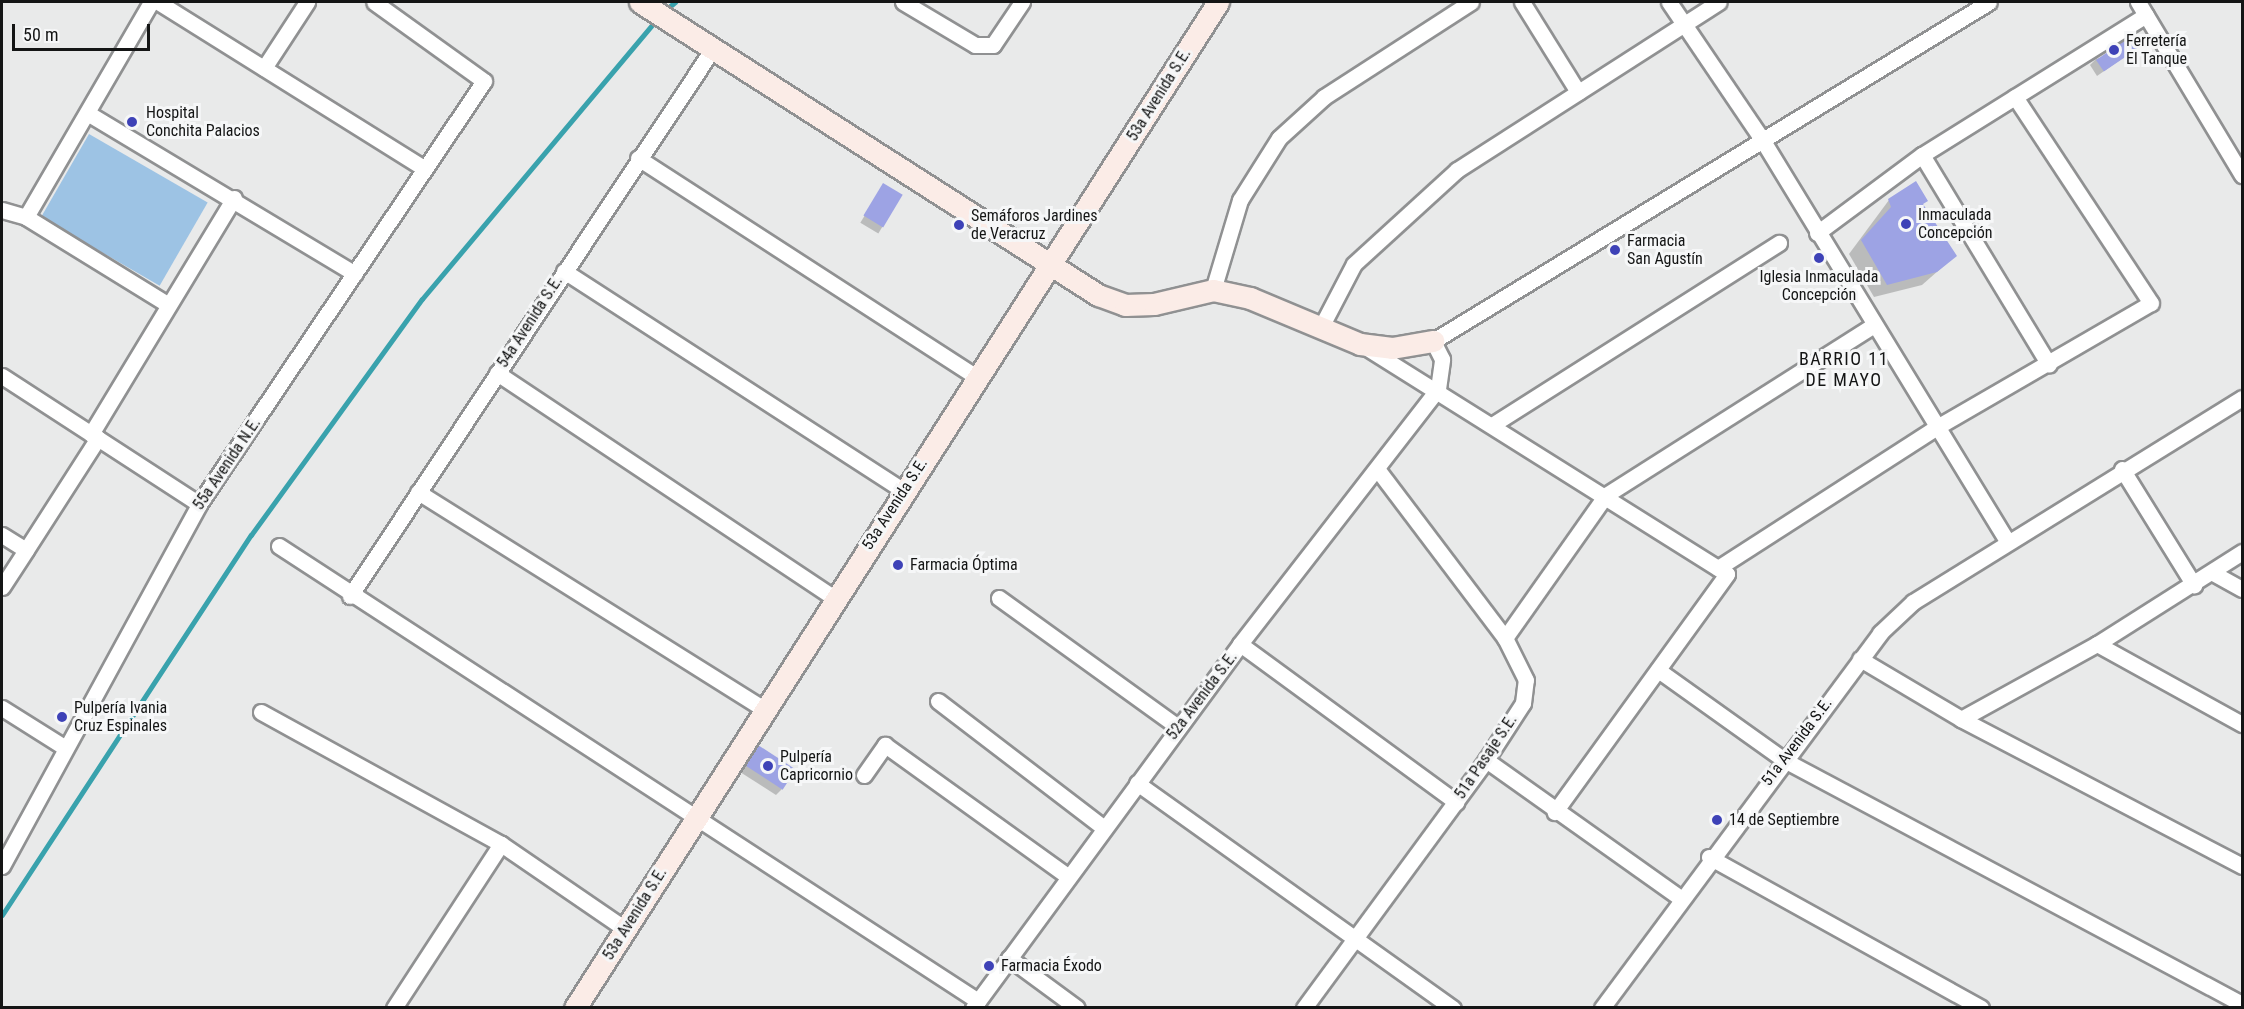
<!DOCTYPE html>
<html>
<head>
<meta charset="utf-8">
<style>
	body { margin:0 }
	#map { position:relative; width:2244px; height:1009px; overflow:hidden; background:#e9eaea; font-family:"Roboto Condensed",sans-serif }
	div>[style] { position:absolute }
	.green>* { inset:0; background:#9dc3e4; transform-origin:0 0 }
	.shadow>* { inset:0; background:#0003; transform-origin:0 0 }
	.stream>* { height:5px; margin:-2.5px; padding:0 2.5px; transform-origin:2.5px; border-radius:2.5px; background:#39a2ad }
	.building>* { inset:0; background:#9da3e4; transform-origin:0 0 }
	.roads { filter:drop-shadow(2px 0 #909192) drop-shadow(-2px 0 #909192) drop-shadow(0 2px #909192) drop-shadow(0 -2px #909192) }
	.street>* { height:15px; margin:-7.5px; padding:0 7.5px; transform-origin:7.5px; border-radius:7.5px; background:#fff }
	.secondary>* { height:21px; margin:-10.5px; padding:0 10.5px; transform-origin:10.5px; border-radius:10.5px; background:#fbece7 }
	.dots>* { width:16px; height:16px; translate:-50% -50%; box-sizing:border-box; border:3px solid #f6f7f8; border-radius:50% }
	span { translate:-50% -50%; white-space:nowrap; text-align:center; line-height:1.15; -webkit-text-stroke:6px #f6f7f8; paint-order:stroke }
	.poi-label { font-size:16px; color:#141515 }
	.left { translate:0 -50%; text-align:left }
	.street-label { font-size:16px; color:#141515 }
	.neighbourhood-label { font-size:18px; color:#141515; letter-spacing:1.5px }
	.frame { position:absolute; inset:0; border:3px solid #141515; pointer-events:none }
	.scale { position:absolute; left:12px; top:24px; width:138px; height:27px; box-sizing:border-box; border:3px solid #141515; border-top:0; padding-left:8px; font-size:18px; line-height:21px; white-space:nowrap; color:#141515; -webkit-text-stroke:4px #f6f7f8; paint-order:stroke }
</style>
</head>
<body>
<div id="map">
	<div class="green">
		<div style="left:89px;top:134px;width:137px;height:96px;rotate:30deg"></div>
	</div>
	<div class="shadow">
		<div style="clip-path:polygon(2136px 49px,2097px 76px,2090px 65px,2096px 59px)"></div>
		<div style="left:883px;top:185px;width:21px;height:44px;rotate:31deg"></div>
		<div style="clip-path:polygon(1889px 200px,1922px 205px,1955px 256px,1922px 285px,1874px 297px,1849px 254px)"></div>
		<div style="clip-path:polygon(758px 747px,782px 789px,776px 795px,740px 772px)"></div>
	</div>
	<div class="stream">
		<div style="left:663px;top:12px;width:16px;rotate:-40deg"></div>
		<div style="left:2px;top:915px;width:454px;rotate:-56.8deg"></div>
		<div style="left:251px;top:535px;width:291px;rotate:-54.1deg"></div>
		<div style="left:422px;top:299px;width:366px;rotate:-50deg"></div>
	</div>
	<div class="building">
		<div style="left:2130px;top:37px;width:14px;height:41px;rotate:56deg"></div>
		<div style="clip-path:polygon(1916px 181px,1928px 201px,1923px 204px,1957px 256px,1937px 272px,1887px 285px,1861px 240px,1891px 207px,1888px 199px)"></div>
		<div style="left:883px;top:183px;width:23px;height:38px;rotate:31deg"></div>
		<div style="left:758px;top:745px;width:45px;height:24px;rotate:33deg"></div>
	</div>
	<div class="roads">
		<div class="street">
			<div style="left:158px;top:2px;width:314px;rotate:32deg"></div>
			<div style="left:903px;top:2px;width:84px;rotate:30.8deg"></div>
			<div style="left:975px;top:45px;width:18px"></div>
			<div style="left:993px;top:45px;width:52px;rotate:-56deg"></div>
			<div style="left:1522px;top:2px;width:106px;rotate:58.1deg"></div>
			<div style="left:1669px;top:2px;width:168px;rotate:55.9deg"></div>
			<div style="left:1763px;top:141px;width:469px;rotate:58.6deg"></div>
			<div style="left:2138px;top:2px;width:202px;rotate:59deg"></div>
			<div style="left:264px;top:68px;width:79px;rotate:-56.9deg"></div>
			<div style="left:89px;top:114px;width:310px;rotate:31deg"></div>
			<div style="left:1922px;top:155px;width:245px;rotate:58.8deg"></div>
			<div style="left:638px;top:158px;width:405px;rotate:32.9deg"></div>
			<div style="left:2px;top:210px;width:25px;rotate:16deg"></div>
			<div style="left:26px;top:217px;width:166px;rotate:31.7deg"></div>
			<div style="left:26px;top:217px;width:249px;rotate:-59.8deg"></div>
			<div style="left:1817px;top:233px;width:131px;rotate:-36.6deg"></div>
			<div style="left:1922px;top:155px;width:264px;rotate:-32deg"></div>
			<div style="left:564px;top:271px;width:404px;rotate:32.9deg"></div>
			<div style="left:1213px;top:290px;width:94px;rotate:-73.3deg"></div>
			<div style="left:1240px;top:200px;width:73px;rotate:-57.8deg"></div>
			<div style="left:1279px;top:138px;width:61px;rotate:-42.3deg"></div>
			<div style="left:1324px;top:97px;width:175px;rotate:-32.9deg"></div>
			<div style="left:1320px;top:329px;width:73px;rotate:-62.4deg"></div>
			<div style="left:1354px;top:264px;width:139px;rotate:-42.4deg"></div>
			<div style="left:1457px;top:170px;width:311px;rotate:-32.7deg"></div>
			<div style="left:1367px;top:348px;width:425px;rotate:32.1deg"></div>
			<div style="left:1727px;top:574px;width:294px;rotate:125.9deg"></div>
			<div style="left:497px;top:373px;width:405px;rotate:33.7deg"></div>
			<div style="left:2px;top:376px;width:235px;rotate:33deg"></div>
			<div style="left:1492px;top:425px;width:340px;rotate:-32.4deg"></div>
			<div style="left:91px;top:434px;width:276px;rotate:-58.8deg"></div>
			<div style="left:2122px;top:469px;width:137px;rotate:58.2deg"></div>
			<div style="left:418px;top:492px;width:408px;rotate:32.1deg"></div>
			<div style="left:2px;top:535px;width:28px;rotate:32deg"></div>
			<div style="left:26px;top:550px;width:133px;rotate:-57.3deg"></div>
			<div style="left:279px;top:546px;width:834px;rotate:33.06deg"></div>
			<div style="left:1718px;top:568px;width:260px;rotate:-32.8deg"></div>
			<div style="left:1937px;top:427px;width:247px;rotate:-30.1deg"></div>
			<div style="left:2151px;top:303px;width:247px;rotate:-123.4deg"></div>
			<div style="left:2213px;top:573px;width:33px;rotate:29deg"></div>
			<div style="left:2px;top:587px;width:44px;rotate:-57deg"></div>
			<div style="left:350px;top:596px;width:655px;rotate:-56.46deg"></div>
			<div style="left:999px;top:598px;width:221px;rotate:35.8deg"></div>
			<div style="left:1505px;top:638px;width:175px;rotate:-54.8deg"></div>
			<div style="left:1606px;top:495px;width:317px;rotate:-32.4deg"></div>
			<div style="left:1240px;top:644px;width:268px;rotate:36.2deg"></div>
			<div style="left:2097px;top:644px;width:166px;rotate:28.9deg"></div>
			<div style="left:1860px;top:659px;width:117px;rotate:30.7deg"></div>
			<div style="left:1961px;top:719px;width:317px;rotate:27.6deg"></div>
			<div style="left:1658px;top:670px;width:155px;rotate:35.5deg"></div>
			<div style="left:1784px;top:760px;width:519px;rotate:28.05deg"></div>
			<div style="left:938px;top:701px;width:209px;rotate:37.4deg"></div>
			<div style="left:2px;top:708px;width:73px;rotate:32.2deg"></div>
			<div style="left:261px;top:712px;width:274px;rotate:28.8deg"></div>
			<div style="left:501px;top:844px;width:150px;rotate:34.4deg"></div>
			<div style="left:1961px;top:719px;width:155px;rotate:-28.9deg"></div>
			<div style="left:2097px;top:644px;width:172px;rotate:-32.4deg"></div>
			<div style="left:1486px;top:760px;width:238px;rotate:35.4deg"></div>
			<div style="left:864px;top:775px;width:37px;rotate:-55deg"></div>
			<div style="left:885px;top:745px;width:226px;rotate:35.7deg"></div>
			<div style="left:1137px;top:783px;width:388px;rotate:35.5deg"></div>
			<div style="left:1709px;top:857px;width:311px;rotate:29deg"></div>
			<div style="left:2px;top:866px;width:412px;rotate:-61.4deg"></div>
			<div style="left:199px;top:504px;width:510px;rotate:-56.03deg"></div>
			<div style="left:484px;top:81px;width:135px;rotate:-144.3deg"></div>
			<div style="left:1009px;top:958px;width:84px;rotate:36.3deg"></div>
			<div style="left:394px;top:1008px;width:196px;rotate:-56.9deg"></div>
			<div style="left:973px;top:1008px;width:451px;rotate:-53.7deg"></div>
			<div style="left:1240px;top:644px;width:323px;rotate:-52.2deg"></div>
			<div style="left:1438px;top:389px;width:30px;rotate:-82deg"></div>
			<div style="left:1442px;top:359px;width:20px;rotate:-117deg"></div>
			<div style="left:1433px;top:341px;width:651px;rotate:-31.37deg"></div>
			<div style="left:1304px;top:1008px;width:308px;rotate:-53.7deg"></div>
			<div style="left:1486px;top:760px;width:68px;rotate:-57deg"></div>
			<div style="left:1523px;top:703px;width:23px;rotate:-83deg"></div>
			<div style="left:1526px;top:680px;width:47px;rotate:-116.6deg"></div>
			<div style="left:1505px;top:638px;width:211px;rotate:-127.1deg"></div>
			<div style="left:1602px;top:1008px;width:467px;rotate:-53.4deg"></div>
			<div style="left:1880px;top:633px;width:45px;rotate:-43.2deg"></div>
			<div style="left:1913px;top:602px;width:387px;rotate:-31.8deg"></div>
		</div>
		<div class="secondary">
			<div style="left:640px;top:2px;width:544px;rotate:32.61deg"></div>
			<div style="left:1098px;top:295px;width:29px;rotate:20deg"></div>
			<div style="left:1125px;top:305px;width:29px;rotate:-2deg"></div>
			<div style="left:1154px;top:304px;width:61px;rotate:-13.3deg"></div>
			<div style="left:1213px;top:290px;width:38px;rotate:12deg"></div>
			<div style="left:1250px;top:298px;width:119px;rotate:22.7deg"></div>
			<div style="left:1360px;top:344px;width:32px;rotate:7deg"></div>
			<div style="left:1392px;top:348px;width:42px;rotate:-9.7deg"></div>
			<div style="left:575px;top:1008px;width:1194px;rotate:-57.41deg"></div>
		</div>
	</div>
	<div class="dots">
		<div style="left:2114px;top:50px;background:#3e42b7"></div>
		<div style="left:132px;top:122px;background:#3e42b7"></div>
		<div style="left:1906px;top:224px;background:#3e42b7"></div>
		<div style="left:959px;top:225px;background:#3e42b7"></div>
		<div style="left:1615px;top:250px;background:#3e42b7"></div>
		<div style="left:1819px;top:258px;background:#3e42b7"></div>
		<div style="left:898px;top:565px;background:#3e42b7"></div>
		<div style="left:62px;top:717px;background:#3e42b7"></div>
		<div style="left:768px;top:766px;background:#3e42b7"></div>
		<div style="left:1717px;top:820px;background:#3e42b7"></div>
		<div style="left:989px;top:966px;background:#3e42b7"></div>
	</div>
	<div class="poi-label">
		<span class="left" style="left:2126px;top:50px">Ferretería<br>El Tanque</span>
		<span class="left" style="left:146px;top:122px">Hospital<br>Conchita Palacios</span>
		<span class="left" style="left:1918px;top:224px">Inmaculada<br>Concepción</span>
		<span class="left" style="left:971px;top:225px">Semáforos Jardines<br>de Veracruz</span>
		<span class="left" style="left:1627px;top:250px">Farmacia<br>San Agustín</span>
		<span style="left:1819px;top:286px">Iglesia Inmaculada<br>Concepción</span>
		<span class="left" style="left:910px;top:565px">Farmacia Óptima</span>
		<span class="left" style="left:74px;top:717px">Pulpería Ivania<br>Cruz Espinales</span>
		<span class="left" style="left:780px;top:766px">Pulpería<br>Capricornio</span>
		<span class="left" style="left:1729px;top:820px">14 de Septiembre</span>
		<span class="left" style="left:1001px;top:966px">Farmacia Éxodo</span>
	</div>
	<div class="street-label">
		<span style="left:1159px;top:95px;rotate:-58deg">53a Avenida S.E.</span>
		<span style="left:530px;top:322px;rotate:-57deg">54a Avenida S.E.</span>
		<span style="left:227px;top:464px;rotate:-56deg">55a Avenida N.E.</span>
		<span style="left:895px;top:504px;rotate:-57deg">53a Avenida S.E.</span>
		<span style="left:1202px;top:696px;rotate:-53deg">52a Avenida S.E.</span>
		<span style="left:1797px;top:742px;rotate:-53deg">51a Avenida S.E.</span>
		<span style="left:1486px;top:757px;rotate:-56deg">51a Pasaje S.E.</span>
		<span style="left:635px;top:914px;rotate:-58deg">53a Avenida S.E.</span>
	</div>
	<div class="neighbourhood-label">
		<span style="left:1844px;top:370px">BARRIO 11<br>DE MAYO</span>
	</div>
	<div class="frame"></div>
	<div class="scale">50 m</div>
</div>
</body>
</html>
